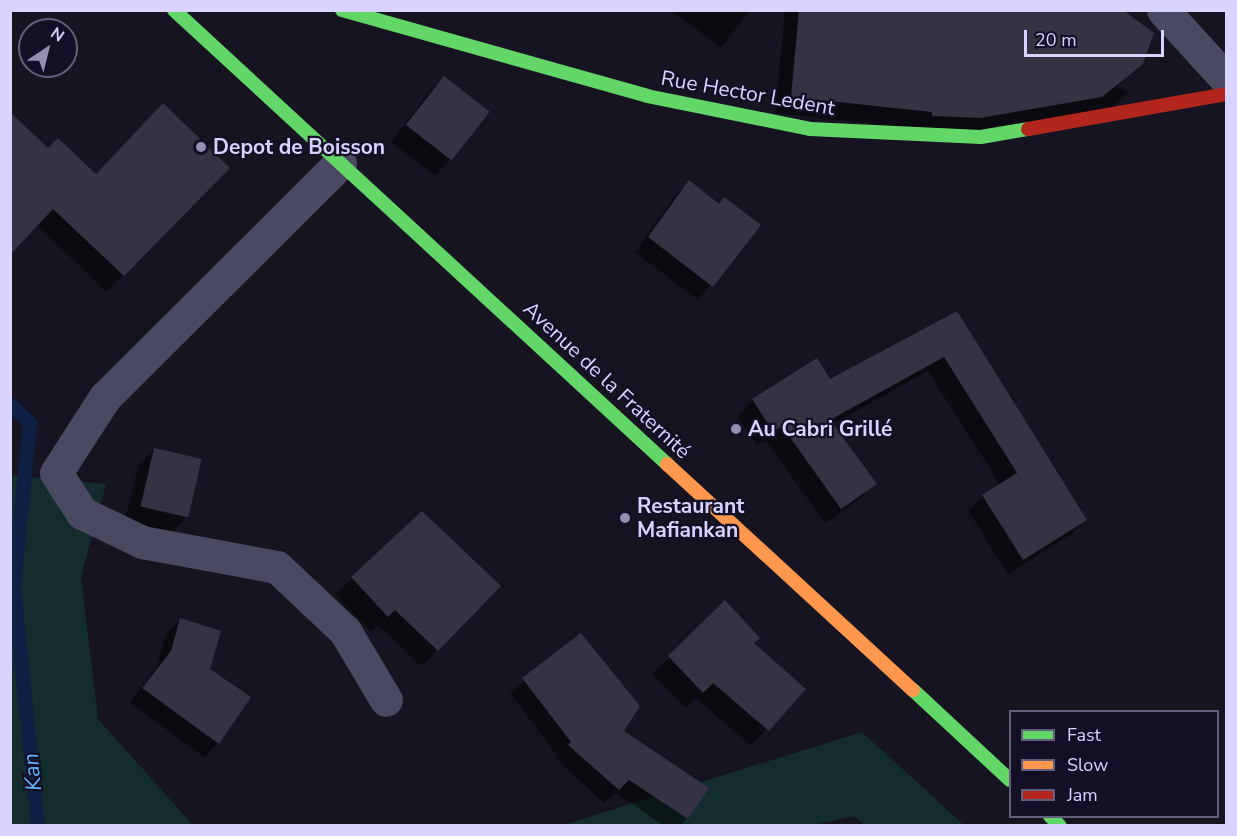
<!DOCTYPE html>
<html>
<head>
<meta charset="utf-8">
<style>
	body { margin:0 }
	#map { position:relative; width:1237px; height:836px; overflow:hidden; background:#161421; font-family:"Nunito Sans",sans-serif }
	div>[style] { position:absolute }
	.green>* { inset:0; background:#132c2d }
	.shadow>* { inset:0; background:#0007 }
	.stream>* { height:14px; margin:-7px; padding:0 7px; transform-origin:7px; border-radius:7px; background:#0d2144 }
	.building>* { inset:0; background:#343243; transform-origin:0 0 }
	.street>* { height:33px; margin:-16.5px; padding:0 16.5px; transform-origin:16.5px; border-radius:16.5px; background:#4a4962 }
	.fast>* { height:14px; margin:-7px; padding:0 7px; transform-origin:7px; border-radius:7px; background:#63d668 }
	.slow>* { height:14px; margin:-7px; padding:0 7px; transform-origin:7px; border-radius:7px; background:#ff974d }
	.jam>* { height:14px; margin:-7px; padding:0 7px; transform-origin:7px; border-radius:7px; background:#b3261e }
	.dots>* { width:16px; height:16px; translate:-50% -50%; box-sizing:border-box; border:3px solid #130f26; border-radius:50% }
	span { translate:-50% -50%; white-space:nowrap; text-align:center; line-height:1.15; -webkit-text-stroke:4.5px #130f26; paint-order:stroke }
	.street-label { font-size:21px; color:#d9d4ff }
	.poi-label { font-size:21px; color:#d9d4ff; font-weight:700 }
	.left { translate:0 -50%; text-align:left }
	.water-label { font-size:22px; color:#62b6ff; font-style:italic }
	.frame { position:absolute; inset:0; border:12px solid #d9d4ff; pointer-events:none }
	.legend { position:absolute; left:1009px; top:710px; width:210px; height:108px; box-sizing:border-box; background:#130f26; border:2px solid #625e7d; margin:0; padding:8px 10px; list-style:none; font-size:18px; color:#d9d4ff }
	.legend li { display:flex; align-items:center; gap:12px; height:30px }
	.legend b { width:30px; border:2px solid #625e7d }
	.north { position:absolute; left:18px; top:18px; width:60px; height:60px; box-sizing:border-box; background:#130f26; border:2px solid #625e7d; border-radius:50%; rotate:35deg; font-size:16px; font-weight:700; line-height:24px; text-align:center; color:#d9d4ff }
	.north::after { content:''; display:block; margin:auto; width:21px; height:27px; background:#9591b1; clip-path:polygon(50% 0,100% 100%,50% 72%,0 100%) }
	.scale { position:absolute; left:1024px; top:30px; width:140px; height:27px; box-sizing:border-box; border:3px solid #d9d4ff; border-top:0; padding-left:8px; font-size:18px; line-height:21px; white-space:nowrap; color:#d9d4ff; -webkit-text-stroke:4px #130f26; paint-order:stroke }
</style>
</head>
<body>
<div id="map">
	<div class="green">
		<div style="clip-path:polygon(10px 475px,106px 484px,81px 577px,98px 719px,193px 825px,11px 825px)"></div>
		<div style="clip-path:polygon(862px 732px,964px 825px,864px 825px,854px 816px,809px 826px,560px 826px)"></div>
	</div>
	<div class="shadow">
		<div style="clip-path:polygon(669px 10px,751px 10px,721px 47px)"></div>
		<div style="clip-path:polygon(785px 10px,942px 10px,1141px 63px,1116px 87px,1128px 92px,1113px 108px,962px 134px,775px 113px)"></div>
		<div style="clip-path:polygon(444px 78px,451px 159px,435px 176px,391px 142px,427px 95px)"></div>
		<div style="clip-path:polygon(48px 150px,96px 175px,228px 168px,106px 292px,37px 225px)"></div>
		<div style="clip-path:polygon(689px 182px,718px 205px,759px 225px,698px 300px,635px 252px,675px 196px)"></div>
		<div style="clip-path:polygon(957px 313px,1086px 519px,1070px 535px,1008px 574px,968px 511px,983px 496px,1000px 485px,928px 371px,831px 425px,875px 483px,859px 499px,825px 523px,766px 441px,757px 446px,738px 416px,753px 400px,830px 381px)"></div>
		<div style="clip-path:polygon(154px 449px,187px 517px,171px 534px,124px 523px,138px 466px)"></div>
		<div style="clip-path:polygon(422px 513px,437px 650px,421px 666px,378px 625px,371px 632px,335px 594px)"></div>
		<div style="clip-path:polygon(724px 603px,752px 644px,804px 689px,751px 746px,696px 698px,686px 708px,652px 674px)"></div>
		<div style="clip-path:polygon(180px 620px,208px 670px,218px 743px,204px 757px,130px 703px,157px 666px,166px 634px)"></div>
		<div style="clip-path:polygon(581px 635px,622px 731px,687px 818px,680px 826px,664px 826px,615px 792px,604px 803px,556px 759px,558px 757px,510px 693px)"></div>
	</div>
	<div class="stream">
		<div style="left:10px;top:404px;width:28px;rotate:44deg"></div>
		<div style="left:30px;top:423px;width:165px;rotate:95.6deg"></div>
		<div style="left:14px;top:587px;width:240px;rotate:84.3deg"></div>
	</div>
	<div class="building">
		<div style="clip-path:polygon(799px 10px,1123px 10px,1154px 33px,1143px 64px,1102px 97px,980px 118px,932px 116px,932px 112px,791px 97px)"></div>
		<div style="left:444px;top:76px;width:58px;height:62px;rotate:38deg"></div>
		<div style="clip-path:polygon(163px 103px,230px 168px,124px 276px,53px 209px,10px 255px,10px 112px,48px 148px,58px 138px,96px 174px)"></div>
		<div style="clip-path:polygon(689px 180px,719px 204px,724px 197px,761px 225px,713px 287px,648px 237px)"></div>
		<div style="clip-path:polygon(957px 311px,1087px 520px,1023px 560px,982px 495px,1017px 473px,944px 357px,830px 420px,877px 484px,841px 509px,782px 426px,773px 432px,752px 399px,817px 358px,830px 379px)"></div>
		<div style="left:154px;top:448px;width:49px;height:60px;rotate:13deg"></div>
		<div style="clip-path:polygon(422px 511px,501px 586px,438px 651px,395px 610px,388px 617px,351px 577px)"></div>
		<div style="clip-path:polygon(725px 600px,760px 638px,754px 643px,806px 689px,769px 731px,713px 683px,703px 693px,668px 656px)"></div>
		<div style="clip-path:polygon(180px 618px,221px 631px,210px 669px,251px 697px,219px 744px,142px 688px,171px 651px)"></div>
		<div style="clip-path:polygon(581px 633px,640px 706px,624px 731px,709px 788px,688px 819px,629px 780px,619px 790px,568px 745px,571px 742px,522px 678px)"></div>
	</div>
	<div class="street">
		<div style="left:1163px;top:10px;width:93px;rotate:47.6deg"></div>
		<div style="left:340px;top:163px;width:332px;rotate:135.1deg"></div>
		<div style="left:105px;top:397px;width:90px;rotate:122.8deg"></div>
		<div style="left:56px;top:473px;width:48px;rotate:57deg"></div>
		<div style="left:82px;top:513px;width:67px;rotate:25.8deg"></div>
		<div style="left:142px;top:542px;width:137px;rotate:10.5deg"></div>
		<div style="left:277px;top:567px;width:93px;rotate:43.3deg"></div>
		<div style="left:345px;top:631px;width:80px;rotate:59.3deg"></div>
	</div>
	<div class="fast">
		<div style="left:174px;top:10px;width:670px;rotate:42.64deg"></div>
		<div style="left:342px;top:10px;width:317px;rotate:15.7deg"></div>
		<div style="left:647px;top:96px;width:166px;rotate:11.4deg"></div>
		<div style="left:810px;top:129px;width:171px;rotate:2.7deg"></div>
		<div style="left:981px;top:137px;width:48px;rotate:-9.7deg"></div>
		<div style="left:913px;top:690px;width:132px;rotate:42.9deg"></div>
		<div style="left:1050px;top:816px;width:14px;rotate:45deg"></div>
	</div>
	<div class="slow">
		<div style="left:667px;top:464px;width:334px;rotate:42.6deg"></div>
	</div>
	<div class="jam">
		<div style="left:1028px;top:129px;width:201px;rotate:-10deg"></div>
	</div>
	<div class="dots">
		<div style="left:201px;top:147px;background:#9591b1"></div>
		<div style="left:736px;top:429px;background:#9591b1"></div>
		<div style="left:625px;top:518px;background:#9591b1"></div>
	</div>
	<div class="street-label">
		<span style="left:748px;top:93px;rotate:10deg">Rue Hector Ledent</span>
		<span style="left:607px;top:380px;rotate:43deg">Avenue de la Fraternité</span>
	</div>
	<div class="poi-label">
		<span class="left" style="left:213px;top:147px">Depot de Boisson</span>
		<span class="left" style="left:748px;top:429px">Au Cabri Grillé</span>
		<span class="left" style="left:637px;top:518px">Restaurant<br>Mafiankan</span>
	</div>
	<div class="water-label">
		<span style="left:33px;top:772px;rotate:-96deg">Kan</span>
	</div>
	<div class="frame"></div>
	<ul class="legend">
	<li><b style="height:8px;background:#63d668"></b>Fast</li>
	<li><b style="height:8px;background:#ff974d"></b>Slow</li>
	<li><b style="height:8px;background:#b3261e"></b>Jam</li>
	</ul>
	<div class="north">N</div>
	<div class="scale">20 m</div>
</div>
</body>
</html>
